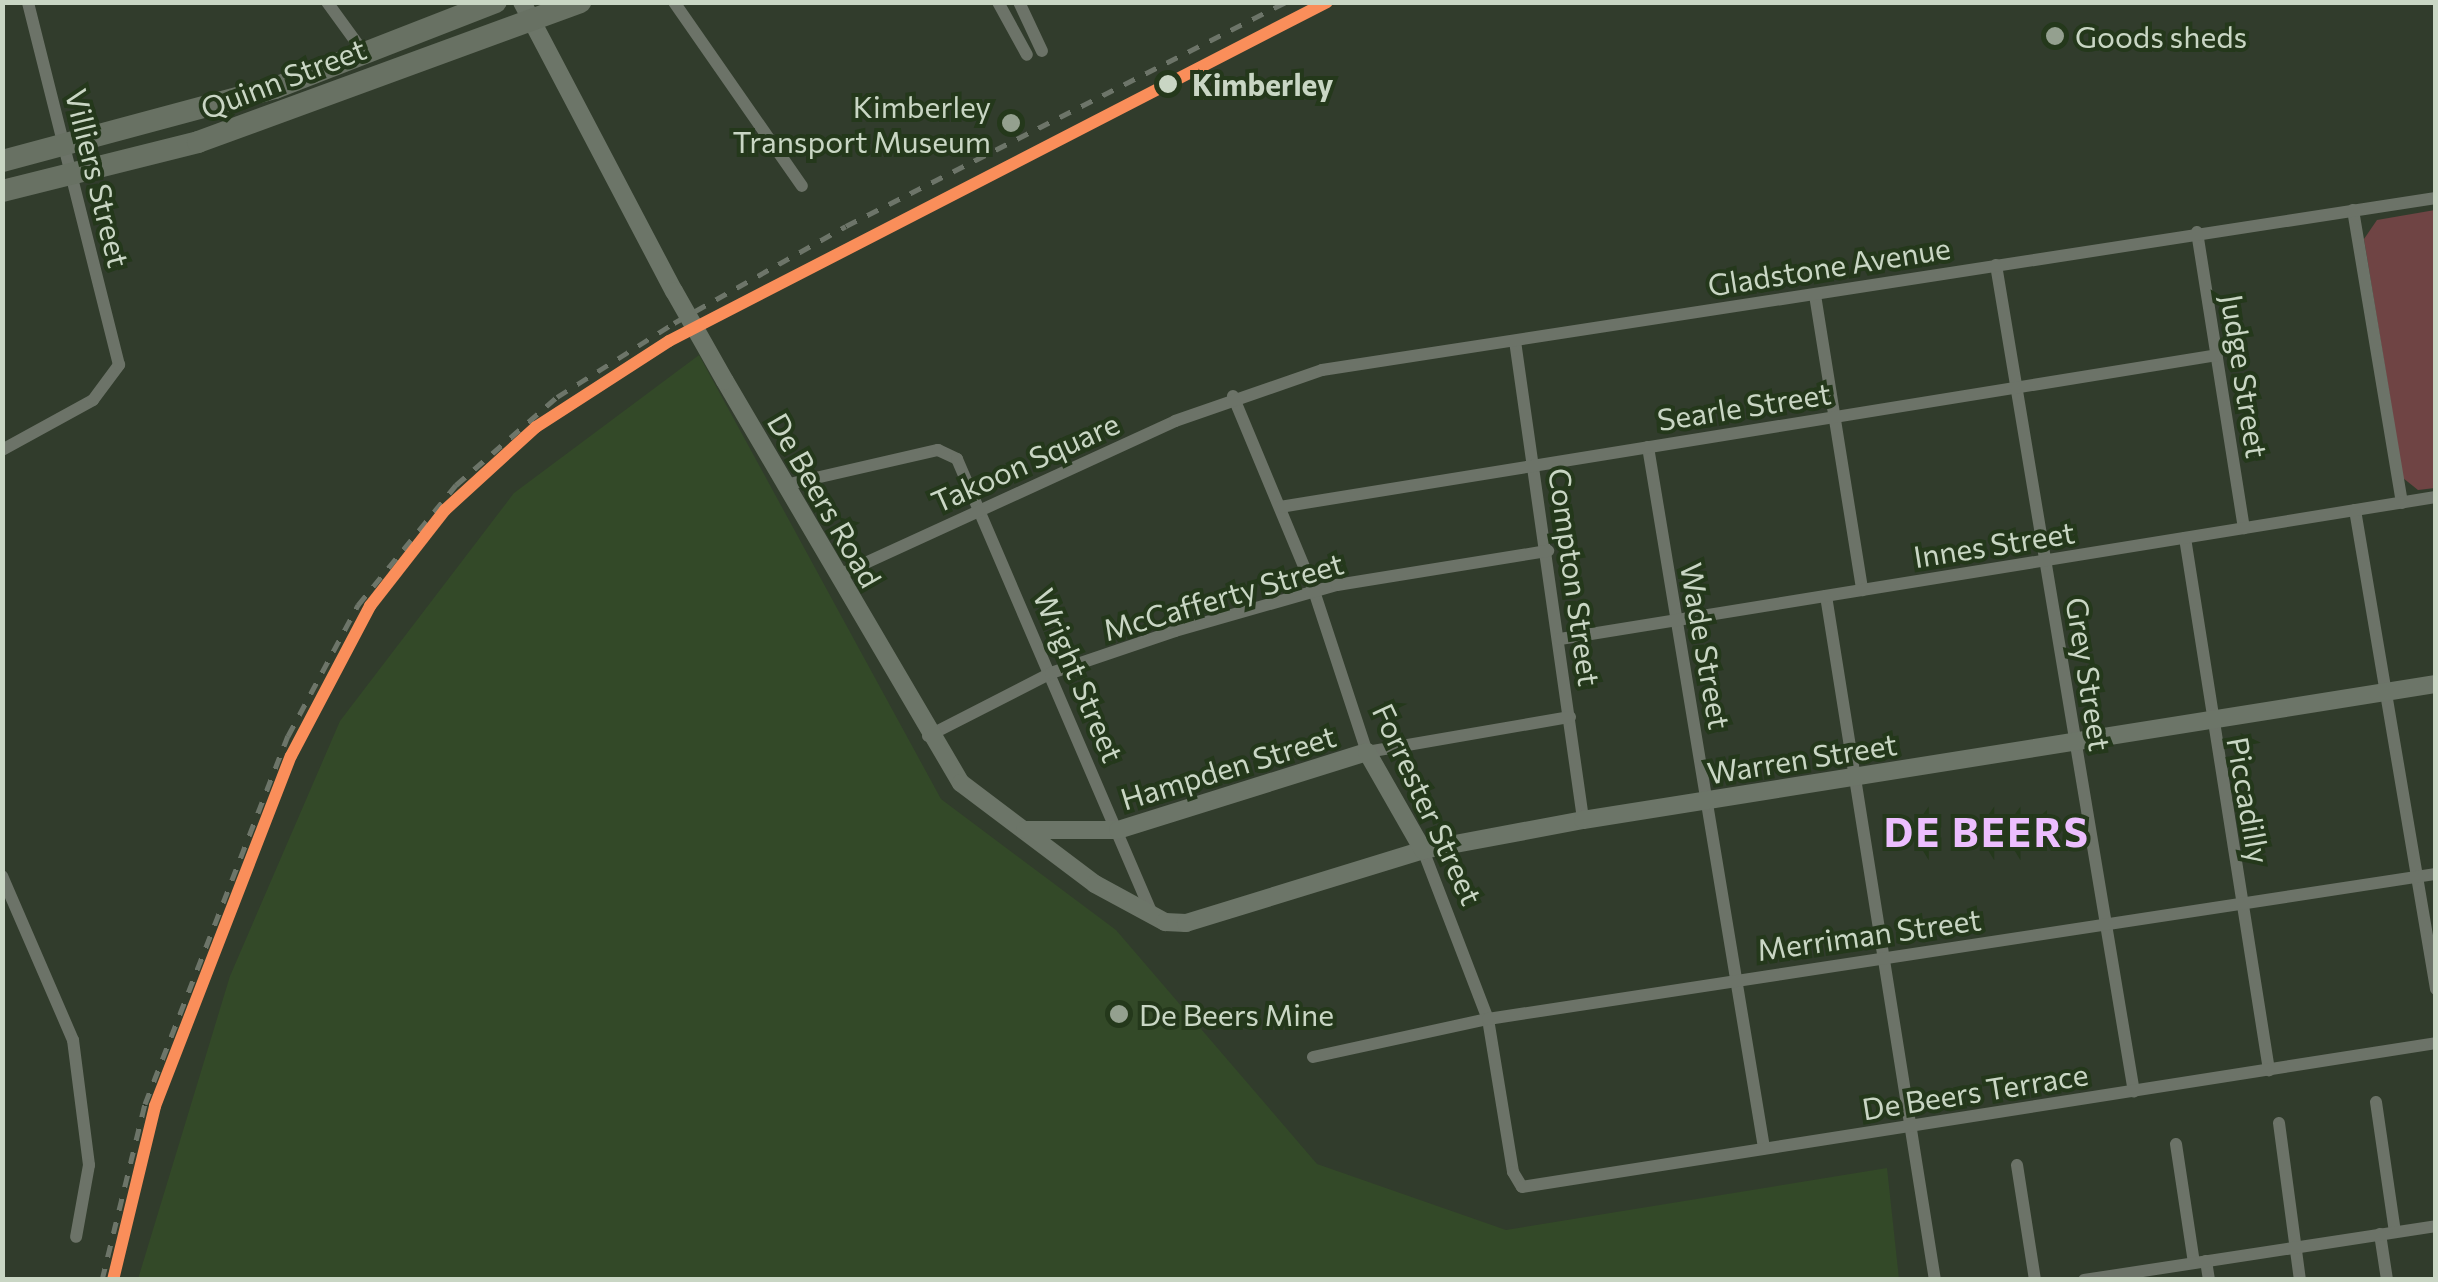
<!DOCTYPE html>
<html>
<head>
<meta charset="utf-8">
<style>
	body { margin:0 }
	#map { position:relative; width:2438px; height:1282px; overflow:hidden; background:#313c2c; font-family:Commissioner,sans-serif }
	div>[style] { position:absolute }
	.built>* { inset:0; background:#334928 }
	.green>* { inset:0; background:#6f4444 }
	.street>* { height:12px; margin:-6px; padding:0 6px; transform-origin:6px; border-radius:6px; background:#6c7368 }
	.secondary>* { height:18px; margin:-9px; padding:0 9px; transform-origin:9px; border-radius:9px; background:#6c7568 }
	.highway>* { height:22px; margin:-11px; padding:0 11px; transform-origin:11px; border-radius:11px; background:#687163 }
	.rail>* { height:5px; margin-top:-2.5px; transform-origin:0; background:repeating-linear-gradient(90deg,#6d7569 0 12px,transparent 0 24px) }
	.secondary-bridge>* { height:18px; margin:-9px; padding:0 9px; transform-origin:9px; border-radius:9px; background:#6c7568 }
	.rail-1>* { height:12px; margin:-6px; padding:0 6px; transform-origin:6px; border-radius:6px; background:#fa8e5a }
	.dots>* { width:28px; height:28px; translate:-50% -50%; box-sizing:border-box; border:5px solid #24381b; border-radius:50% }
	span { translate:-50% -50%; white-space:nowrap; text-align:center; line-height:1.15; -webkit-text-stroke:8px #24381b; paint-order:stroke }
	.poi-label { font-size:30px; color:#c9d6c4 }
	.left { translate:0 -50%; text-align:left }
	.right { translate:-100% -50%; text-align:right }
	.street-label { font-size:30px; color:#c9d6c4 }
	.stop-label { font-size:30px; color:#c9d6c4; font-weight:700 }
	.district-label { font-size:40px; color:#ecbefe; font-weight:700; letter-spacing:2.5px }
	.frame { position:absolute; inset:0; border:5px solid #c9d6c4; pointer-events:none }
</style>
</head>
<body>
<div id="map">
	<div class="built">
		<div style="clip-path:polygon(699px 355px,941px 799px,1116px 930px,1317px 1164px,1506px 1230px,1887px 1168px,1899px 1279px,138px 1279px,230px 976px,340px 721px,514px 493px)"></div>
	</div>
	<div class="green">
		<div style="clip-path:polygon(2435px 210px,2435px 488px,2418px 490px,2403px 478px,2364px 239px,2377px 220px)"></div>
	</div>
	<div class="street">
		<div style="left:327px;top:2px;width:63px;rotate:54deg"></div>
		<div style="left:674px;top:2px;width:224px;rotate:55.2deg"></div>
		<div style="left:998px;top:2px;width:60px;rotate:61.3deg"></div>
		<div style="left:1019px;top:2px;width:54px;rotate:64.9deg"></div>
		<div style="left:2353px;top:210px;width:297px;rotate:80.5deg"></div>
		<div style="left:2197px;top:232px;width:300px;rotate:81deg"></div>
		<div style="left:1996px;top:265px;width:838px;rotate:80.53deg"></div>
		<div style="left:1815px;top:295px;width:299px;rotate:80.9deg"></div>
		<div style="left:1515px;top:341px;width:484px;rotate:81.9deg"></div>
		<div style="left:1233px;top:396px;width:211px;rotate:67.4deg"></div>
		<div style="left:1314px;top:591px;width:169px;rotate:71.8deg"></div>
		<div style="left:1367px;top:752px;width:206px;rotate:-9.8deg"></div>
		<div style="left:1648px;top:447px;width:711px;rotate:80.6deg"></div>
		<div style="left:2px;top:450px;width:104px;rotate:-28.8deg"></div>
		<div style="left:93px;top:400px;width:44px;rotate:-53.4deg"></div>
		<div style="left:119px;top:365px;width:374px;rotate:-104.1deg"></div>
		<div style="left:785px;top:485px;width:157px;rotate:-12.9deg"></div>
		<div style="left:938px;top:450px;width:21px;rotate:25deg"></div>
		<div style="left:957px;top:459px;width:498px;rotate:66.8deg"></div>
		<div style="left:1280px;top:507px;width:949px;rotate:-9.21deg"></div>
		<div style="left:2355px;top:510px;width:486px;rotate:80.4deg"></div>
		<div style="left:2185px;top:538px;width:539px;rotate:81.03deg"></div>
		<div style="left:837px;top:576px;width:372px;rotate:-24.6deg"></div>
		<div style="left:1175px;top:421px;width:156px;rotate:-19.1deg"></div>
		<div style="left:1322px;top:370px;width:1127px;rotate:-8.78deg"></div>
		<div style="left:1826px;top:596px;width:693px;rotate:80.95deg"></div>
		<div style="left:1560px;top:639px;width:887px;rotate:-9.21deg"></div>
		<div style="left:928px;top:736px;width:138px;rotate:-27.1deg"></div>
		<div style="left:1051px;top:673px;width:131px;rotate:-18.7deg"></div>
		<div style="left:1175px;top:631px;width:168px;rotate:-15.9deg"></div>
		<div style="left:1337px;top:585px;width:214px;rotate:-9.2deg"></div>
		<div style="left:1423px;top:850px;width:181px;rotate:69deg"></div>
		<div style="left:1488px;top:1019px;width:155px;rotate:80.7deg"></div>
		<div style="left:1513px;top:1172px;width:17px;rotate:59deg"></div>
		<div style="left:1522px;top:1187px;width:925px;rotate:-8.95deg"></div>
		<div style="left:2px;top:876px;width:179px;rotate:66.6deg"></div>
		<div style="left:73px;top:1040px;width:126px;rotate:82.7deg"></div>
		<div style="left:89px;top:1165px;width:73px;rotate:100.2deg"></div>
		<div style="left:1313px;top:1057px;width:179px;rotate:-12.3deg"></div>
		<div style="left:1488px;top:1019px;width:959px;rotate:-8.7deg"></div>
		<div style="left:2376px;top:1102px;width:131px;rotate:81.7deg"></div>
		<div style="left:2279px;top:1123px;width:158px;rotate:82.4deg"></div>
		<div style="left:2176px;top:1144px;width:120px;rotate:81.4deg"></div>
		<div style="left:2017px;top:1165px;width:116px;rotate:81.1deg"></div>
		<div style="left:2380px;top:1234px;width:47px;rotate:81.3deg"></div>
		<div style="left:2206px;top:1261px;width:19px;rotate:81deg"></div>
		<div style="left:2084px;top:1280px;width:356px;rotate:-8.7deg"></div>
	</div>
	<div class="secondary">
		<div style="left:522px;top:2px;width:327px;rotate:62.3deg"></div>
		<div style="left:725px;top:381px;width:466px;rotate:59.6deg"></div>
		<div style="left:961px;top:783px;width:168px;rotate:37deg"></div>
		<div style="left:1095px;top:884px;width:80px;rotate:28.5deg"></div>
		<div style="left:1165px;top:922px;width:21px;rotate:3deg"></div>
		<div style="left:1186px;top:923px;width:248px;rotate:-17.1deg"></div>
		<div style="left:1423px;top:850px;width:163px;rotate:-10.6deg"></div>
		<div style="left:1583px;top:820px;width:864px;rotate:-9.06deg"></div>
		<div style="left:1025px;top:830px;width:93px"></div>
		<div style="left:1118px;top:830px;width:261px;rotate:-17.4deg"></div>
		<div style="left:1367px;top:752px;width:113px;rotate:60.3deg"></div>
	</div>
	<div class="highway">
		<div style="left:2px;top:161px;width:283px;rotate:-15deg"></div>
		<div style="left:275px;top:88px;width:237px;rotate:-21.3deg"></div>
		<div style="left:2px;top:191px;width:202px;rotate:-14deg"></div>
		<div style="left:198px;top:142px;width:407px;rotate:-20.1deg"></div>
	</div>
	<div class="rail">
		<div style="left:102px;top:1280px;width:181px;rotate:-76.3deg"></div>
		<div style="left:145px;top:1104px;width:395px;rotate:-68.8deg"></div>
		<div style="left:288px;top:736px;width:149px;rotate:-61.9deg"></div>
		<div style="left:358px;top:605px;width:155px;rotate:-50.8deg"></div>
		<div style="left:456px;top:485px;width:134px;rotate:-41.1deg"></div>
		<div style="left:557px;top:397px;width:138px;rotate:-32.3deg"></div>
		<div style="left:674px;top:323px;width:197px;rotate:-29.4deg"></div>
		<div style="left:846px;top:226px;width:493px;rotate:-27deg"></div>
	</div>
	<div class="secondary-bridge">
		<div style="left:674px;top:291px;width:103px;rotate:60.5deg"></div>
	</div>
	<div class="rail-1">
		<div style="left:113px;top:1280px;width:179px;rotate:-76.4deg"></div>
		<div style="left:155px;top:1106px;width:375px;rotate:-68.8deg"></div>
		<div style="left:291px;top:756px;width:170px;rotate:-62.2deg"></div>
		<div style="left:370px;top:606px;width:122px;rotate:-52deg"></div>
		<div style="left:445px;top:510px;width:123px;rotate:-42.4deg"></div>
		<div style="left:536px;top:427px;width:158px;rotate:-32.9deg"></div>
		<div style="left:669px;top:341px;width:740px;rotate:-27.26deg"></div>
	</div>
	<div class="dots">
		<div style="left:2055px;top:36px;background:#94a08f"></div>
		<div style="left:1168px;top:84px;background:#c9d6c4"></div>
		<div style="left:1011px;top:123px;background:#94a08f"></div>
		<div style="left:1119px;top:1014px;background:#94a08f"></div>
	</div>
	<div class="poi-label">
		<span class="left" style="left:2075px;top:36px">Goods sheds</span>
		<span class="right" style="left:991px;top:123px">Kimberley<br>Transport Museum</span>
		<span class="left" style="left:1139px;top:1014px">De Beers Mine</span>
	</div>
	<div class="street-label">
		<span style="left:283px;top:78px;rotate:-21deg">Quinn Street</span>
		<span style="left:98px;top:178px;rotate:76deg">Villiers Street</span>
		<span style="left:1829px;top:266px;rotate:-9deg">Gladstone Avenue</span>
		<span style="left:2245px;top:376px;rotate:81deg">Judge Street</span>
		<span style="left:1744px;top:406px;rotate:-9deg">Searle Street</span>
		<span style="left:1025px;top:462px;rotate:-24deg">Takoon Square</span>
		<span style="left:825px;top:500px;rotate:60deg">De Beers Road</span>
		<span style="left:1994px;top:544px;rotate:-9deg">Innes Street</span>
		<span style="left:1575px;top:577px;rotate:82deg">Compton Street</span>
		<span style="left:1223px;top:596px;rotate:-16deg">McCafferty Street</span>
		<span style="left:1706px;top:646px;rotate:80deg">Wade Street</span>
		<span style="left:2089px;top:674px;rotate:81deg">Grey Street</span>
		<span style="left:1079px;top:675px;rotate:67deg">Wright Street</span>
		<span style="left:1802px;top:758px;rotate:-9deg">Warren Street</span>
		<span style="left:1228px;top:767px;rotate:-17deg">Hampden Street</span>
		<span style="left:2249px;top:800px;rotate:80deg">Piccadilly</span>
		<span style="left:1428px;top:804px;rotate:65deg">Forrester Street</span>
		<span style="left:1869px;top:934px;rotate:-8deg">Merriman Street</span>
		<span style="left:1975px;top:1091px;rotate:-9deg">De Beers Terrace</span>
	</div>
	<div class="stop-label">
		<span class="left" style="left:1192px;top:84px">Kimberley</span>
	</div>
	<div class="district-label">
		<span style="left:1987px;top:831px">DE BEERS</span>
	</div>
	<div class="frame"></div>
</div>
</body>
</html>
